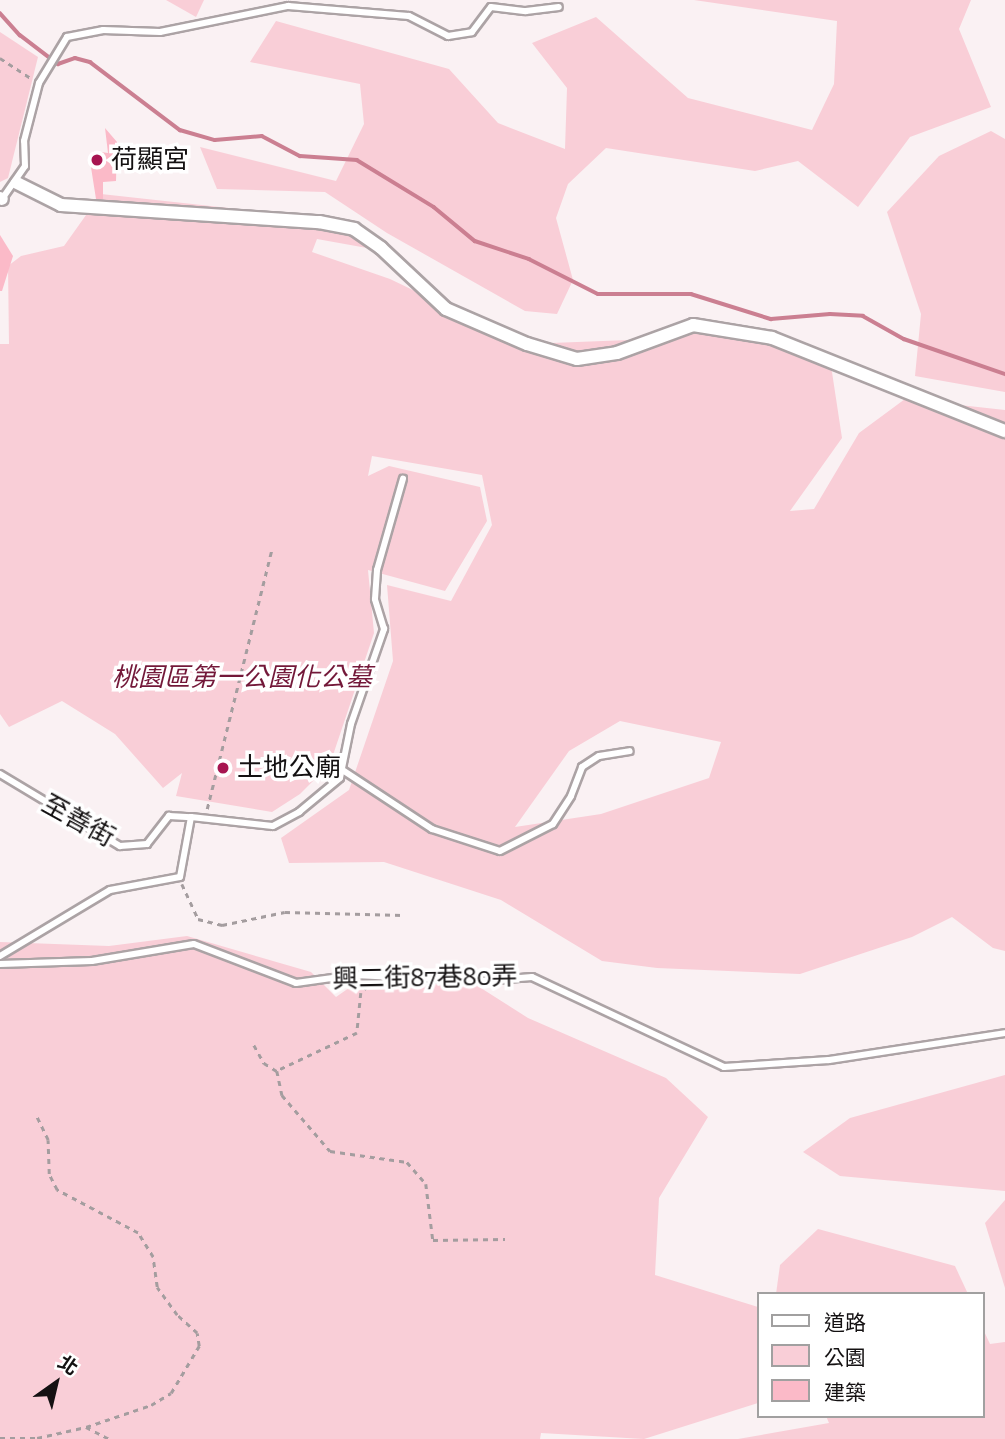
<!DOCTYPE html>
<html>
<head>
<meta charset="utf-8">
<style>
	body { margin:0 }
	#map { position:relative; width:1005px; height:1439px; overflow:hidden; background:#faf1f3; font-family:"Zilla Slab","Noto Sans TC",serif }
	div>[style] { position:absolute }
	.green>* { inset:0; background:#f9ced7 }
	.stream>* { height:3.5px; margin:-1.75px; padding:0 1.75px; transform-origin:1.75px; border-radius:1.75px; background:#cb7f91 }
	.building>* { inset:0; background:#fbbac8 }
	.path>* { height:2.5px; margin-top:-1.25px; transform-origin:0; background:repeating-linear-gradient(90deg,#a49d9f 0 5px,transparent 0 10px) }
	.roads { filter:drop-shadow(2px 0 #aca3a5) drop-shadow(-2px 0 #aca3a5) drop-shadow(0 2px #aca3a5) drop-shadow(0 -2px #aca3a5) }
	.lane>* { height:6px; margin:-3px; padding:0 3px; transform-origin:3px; border-radius:3px; background:#fff }
	.street>* { height:12px; margin:-6px; padding:0 6px; transform-origin:6px; border-radius:6px; background:#fff }
	.dots>* { width:19px; height:19px; translate:-50% -50%; box-sizing:border-box; border:4px solid #fff; border-radius:50% }
	span { translate:-50% -50%; white-space:nowrap; text-align:center; line-height:1.15; -webkit-text-stroke:7px #fff; paint-order:stroke }
	.poi-label { font-size:26px; color:#141112 }
	.left { translate:0 -50%; text-align:left }
	.park-label { font-size:26px; color:#731839; font-style:italic }
	.street-label { font-size:26px; color:#141112 }
	.legend { position:absolute; left:757px; top:1292px; width:228px; height:126px; box-sizing:border-box; background:#fff; border:2px solid #a1a0a0; margin:0; padding:9px 12px; list-style:none; font-size:21px; color:#141112 }
	.legend li { display:flex; align-items:center; gap:14px; height:35px }
	.legend b { width:35px; border:2px solid #a1a0a0 }
	.north { position:absolute; left:21px; top:1348px; width:70px; height:70px; -webkit-text-stroke:5px #fff; paint-order:stroke; rotate:34deg; font-size:19px; font-weight:700; line-height:28px; text-align:center; color:#141112 }
	.north::after { content:''; display:block; margin:auto; width:24px; height:32px; background:#141112; clip-path:polygon(50% 0,100% 100%,50% 72%,0 100%) }
</style>
</head>
<body>
<div id="map">
	<div class="green">
		<div style="clip-path:polygon(166px 0,204px 0,196px 17px)"></div>
		<div style="clip-path:polygon(694px 0,971px 0,959px 29px,991px 107px,910px 137px,858px 207px,798px 161px,755px 171px,606px 148px,568px 184px,556px 218px,573px 280px,557px 314px,525px 311px,387px 233px,325px 192px,217px 189px,200px 147px,336px 181px,364px 124px,360px 84px,250px 62px,276px 21px,449px 69px,498px 123px,565px 149px,567px 88px,532px 43px,596px 17px,688px 98px,812px 130px,834px 84px,837px 21px)"></div>
		<div style="clip-path:polygon(0 32px,38px 57px,8px 178px,0 182px)"></div>
		<div style="clip-path:polygon(991px 131px,1005px 139px,1005px 392px,915px 376px,921px 314px,887px 212px,939px 156px)"></div>
		<div style="clip-path:polygon(evenodd,101px 194px,339px 220px,367px 248px,317px 239px,312px 252px,390px 279px,525px 344px,629px 340px,718px 325px,830px 359px,842px 438px,790px 511px,814px 509px,859px 433px,905px 399px,1005px 410px,1005px 951px,993px 948px,952px 917px,912px 937px,800px 974px,657px 968px,602px 961px,501px 900px,384px 862px,289px 863px,281px 838px,349px 790px,393px 661px,387px 585px,451px 601px,492px 525px,482px 475px,372px 456px,368px 476px,389px 466px,480px 487px,487px 521px,445px 591px,368px 570px,374px 633px,330px 764px,300px 794px,272px 812px,176px 796px,182px 773px,163px 788px,115px 734px,62px 701px,9px 727px,0 714px,0 344px,9px 344px,8px 266px,21px 256px,64px 246px,101px 194px,620px 721px,721px 742px,709px 778px,601px 814px,515px 827px,569px 751px,620px 721px)"></div>
		<div style="clip-path:polygon(187px 936px,311px 972px,336px 997px,379px 967px,473px 983px,528px 1018px,666px 1078px,708px 1117px,659px 1198px,655px 1275px,758px 1307px,758px 1403px,644px 1439px,541px 1433px,540px 1439px,0 1439px,0 942px,109px 946px)"></div>
		<div style="clip-path:polygon(1005px 1075px,1005px 1191px,840px 1176px,803px 1152px,850px 1118px)"></div>
		<div style="clip-path:polygon(1005px 1200px,1005px 1288px,985px 1223px)"></div>
		<div style="clip-path:polygon(818px 1229px,955px 1266px,968px 1294px,776px 1294px,780px 1265px)"></div>
		<div style="clip-path:polygon(982px 1327px,990px 1344px,1005px 1342px,1005px 1439px,738px 1439px,829px 1423px,826px 1416px,982px 1416px)"></div>
	</div>
	<div class="stream">
		<div style="left:0;top:13px;width:30px;rotate:48deg"></div>
		<div style="left:20px;top:35px;width:48px;rotate:37.3deg"></div>
		<div style="left:58px;top:64px;width:18px;rotate:-19deg"></div>
		<div style="left:75px;top:58px;width:16px;rotate:15deg"></div>
		<div style="left:90px;top:62px;width:113px;rotate:37.1deg"></div>
		<div style="left:180px;top:130px;width:36px;rotate:16deg"></div>
		<div style="left:215px;top:140px;width:47px;rotate:-4.9deg"></div>
		<div style="left:262px;top:136px;width:43px;rotate:27.8deg"></div>
		<div style="left:300px;top:156px;width:57px;rotate:4deg"></div>
		<div style="left:357px;top:160px;width:90px;rotate:31.4deg"></div>
		<div style="left:434px;top:207px;width:53px;rotate:39.7deg"></div>
		<div style="left:475px;top:241px;width:57px;rotate:18.4deg"></div>
		<div style="left:529px;top:259px;width:77px;rotate:26.9deg"></div>
		<div style="left:598px;top:294px;width:93px"></div>
		<div style="left:691px;top:294px;width:84px;rotate:17.4deg"></div>
		<div style="left:771px;top:319px;width:59px;rotate:-4.8deg"></div>
		<div style="left:830px;top:314px;width:33px;rotate:3deg"></div>
		<div style="left:863px;top:316px;width:47px;rotate:29.3deg"></div>
		<div style="left:904px;top:339px;width:107px;rotate:19.1deg"></div>
	</div>
	<div class="building">
		<div style="clip-path:polygon(105px 128px,117px 142px,116px 181px,103px 182px,103px 199px,96px 199px,90px 161px,94px 159px,93px 151px,108px 153px)"></div>
		<div style="clip-path:polygon(0 235px,13px 256px,2px 291px,0 291px)"></div>
	</div>
	<div class="path">
		<div style="left:0;top:58px;width:38px;rotate:33deg"></div>
		<div style="left:207px;top:809px;width:269px;rotate:-76deg"></div>
		<div style="left:182px;top:884px;width:38px;rotate:65deg"></div>
		<div style="left:198px;top:919px;width:25px;rotate:14deg"></div>
		<div style="left:222px;top:925px;width:64px;rotate:-11.7deg"></div>
		<div style="left:285px;top:912px;width:118px;rotate:1.5deg"></div>
		<div style="left:368px;top:986px;width:10px;rotate:135deg"></div>
		<div style="left:361px;top:993px;width:40px;rotate:95.7deg"></div>
		<div style="left:357px;top:1033px;width:89px;rotate:154.6deg"></div>
		<div style="left:277px;top:1071px;width:25px;rotate:78deg"></div>
		<div style="left:282px;top:1095px;width:74px;rotate:49.4deg"></div>
		<div style="left:330px;top:1151px;width:78px;rotate:8.1deg"></div>
		<div style="left:407px;top:1162px;width:29px;rotate:49deg"></div>
		<div style="left:426px;top:1184px;width:56px;rotate:82.9deg"></div>
		<div style="left:433px;top:1240px;width:72px;rotate:-0.8deg"></div>
		<div style="left:254px;top:1045px;width:21px;rotate:61deg"></div>
		<div style="left:264px;top:1063px;width:15px;rotate:32deg"></div>
		<div style="left:86px;top:1427px;width:27px;rotate:27deg"></div>
		<div style="left:0;top:1438px;width:37px"></div>
		<div style="left:37px;top:1438px;width:50px;rotate:-12.7deg"></div>
		<div style="left:86px;top:1427px;width:69px;rotate:-18.7deg"></div>
		<div style="left:151px;top:1405px;width:23px;rotate:-31deg"></div>
		<div style="left:171px;top:1393px;width:55px;rotate:-59.2deg"></div>
		<div style="left:199px;top:1346px;width:13px;rotate:-99deg"></div>
		<div style="left:197px;top:1333px;width:27px;rotate:-138deg"></div>
		<div style="left:177px;top:1315px;width:34px;rotate:-126deg"></div>
		<div style="left:157px;top:1287px;width:30px;rotate:-98deg"></div>
		<div style="left:153px;top:1257px;width:28px;rotate:-122deg"></div>
		<div style="left:138px;top:1233px;width:92px;rotate:-152deg"></div>
		<div style="left:57px;top:1190px;width:18px;rotate:-117deg"></div>
		<div style="left:49px;top:1174px;width:34px;rotate:-92deg"></div>
		<div style="left:48px;top:1140px;width:25px;rotate:-116deg"></div>
	</div>
	<div class="roads">
		<div class="lane">
			<div style="left:2px;top:199px;width:40px;rotate:-55.1deg"></div>
			<div style="left:25px;top:166px;width:25px;rotate:-92deg"></div>
			<div style="left:24px;top:141px;width:60px;rotate:-75.5deg"></div>
			<div style="left:39px;top:83px;width:54px;rotate:-58.7deg"></div>
			<div style="left:67px;top:37px;width:37px;rotate:-11deg"></div>
			<div style="left:103px;top:30px;width:57px;rotate:2deg"></div>
			<div style="left:160px;top:32px;width:131px;rotate:-11.5deg"></div>
			<div style="left:288px;top:6px;width:121px;rotate:4.7deg"></div>
			<div style="left:409px;top:16px;width:44px;rotate:27.1deg"></div>
			<div style="left:448px;top:36px;width:24px;rotate:-9deg"></div>
			<div style="left:472px;top:32px;width:31px;rotate:-53deg"></div>
			<div style="left:491px;top:7px;width:35px;rotate:7deg"></div>
			<div style="left:526px;top:11px;width:33px;rotate:-7deg"></div>
			<div style="left:341px;top:769px;width:109px;rotate:33.4deg"></div>
			<div style="left:432px;top:829px;width:71px;rotate:17.9deg"></div>
			<div style="left:500px;top:851px;width:59px;rotate:-27deg"></div>
			<div style="left:553px;top:824px;width:33px;rotate:-57deg"></div>
			<div style="left:571px;top:796px;width:31px;rotate:-69deg"></div>
			<div style="left:582px;top:767px;width:20px;rotate:-33deg"></div>
			<div style="left:599px;top:756px;width:31px;rotate:-9deg"></div>
			<div style="left:0;top:774px;width:140px;rotate:31deg"></div>
			<div style="left:120px;top:846px;width:27px;rotate:-4deg"></div>
			<div style="left:147px;top:844px;width:36px;rotate:-52deg"></div>
			<div style="left:169px;top:816px;width:22px;rotate:3deg"></div>
			<div style="left:0;top:956px;width:128px;rotate:-31deg"></div>
			<div style="left:110px;top:890px;width:71px;rotate:-10.5deg"></div>
			<div style="left:180px;top:877px;width:61px;rotate:-79.6deg"></div>
			<div style="left:191px;top:817px;width:82px;rotate:6.3deg"></div>
			<div style="left:273px;top:826px;width:30px;rotate:-28deg"></div>
			<div style="left:299px;top:812px;width:53px;rotate:-39.7deg"></div>
			<div style="left:340px;top:778px;width:55px;rotate:-78.5deg"></div>
			<div style="left:351px;top:724px;width:101px;rotate:-70.8deg"></div>
			<div style="left:384px;top:629px;width:31px;rotate:-107deg"></div>
			<div style="left:375px;top:599px;width:29px;rotate:-86deg"></div>
			<div style="left:377px;top:570px;width:95px;rotate:-74.1deg"></div>
			<div style="left:0;top:964px;width:92px;rotate:-1.9deg"></div>
			<div style="left:92px;top:961px;width:103px;rotate:-9.5deg"></div>
			<div style="left:194px;top:944px;width:109px;rotate:20.9deg"></div>
			<div style="left:296px;top:983px;width:59px;rotate:-7.9deg"></div>
			<div style="left:354px;top:975px;width:129px;rotate:2.7deg"></div>
			<div style="left:483px;top:981px;width:49px;rotate:-4.7deg"></div>
			<div style="left:532px;top:977px;width:212px;rotate:25.1deg"></div>
			<div style="left:724px;top:1067px;width:105px;rotate:-3.8deg"></div>
			<div style="left:829px;top:1060px;width:178px;rotate:-8.7deg"></div>
		</div>
		<div class="street">
			<div style="left:17px;top:183px;width:49px;rotate:26.6deg"></div>
			<div style="left:61px;top:205px;width:259px;rotate:3.8deg"></div>
			<div style="left:319px;top:222px;width:36px;rotate:11deg"></div>
			<div style="left:354px;top:229px;width:33px;rotate:35deg"></div>
			<div style="left:381px;top:248px;width:89px;rotate:43.2deg"></div>
			<div style="left:446px;top:309px;width:88px;rotate:23.4deg"></div>
			<div style="left:527px;top:344px;width:52px;rotate:16.7deg"></div>
			<div style="left:577px;top:359px;width:40px;rotate:-8.5deg"></div>
			<div style="left:617px;top:353px;width:81px;rotate:-20.2deg"></div>
			<div style="left:693px;top:325px;width:80px;rotate:9.3deg"></div>
			<div style="left:772px;top:338px;width:251px;rotate:21.8deg"></div>
			<div style="left:0;top:198px;width:2px;rotate:27deg"></div>
		</div>
	</div>
	<div class="dots">
		<div style="left:97px;top:160px;background:#a71551"></div>
		<div style="left:223px;top:768px;background:#a71551"></div>
	</div>
	<div class="poi-label">
		<span class="left" style="left:111px;top:160px">荷顯宮</span>
		<span class="left" style="left:237px;top:768px">土地公廟</span>
	</div>
	<div class="park-label">
		<span style="left:242px;top:678px">桃園區第一公園化公墓</span>
	</div>
	<div class="street-label">
		<span style="left:78px;top:821px;rotate:29deg">至善街</span>
		<span style="left:425px;top:978px;rotate:-1deg">興二街87巷80弄</span>
	</div>
	<ul class="legend">
	<li><b style="height:9px;background:#fff"></b>道路</li>
	<li><b style="height:19px;background:#f9ced7"></b>公園</li>
	<li><b style="height:19px;background:#fbbac8"></b>建築</li>
	</ul>
	<div class="north">北</div>
</div>
</body>
</html>
